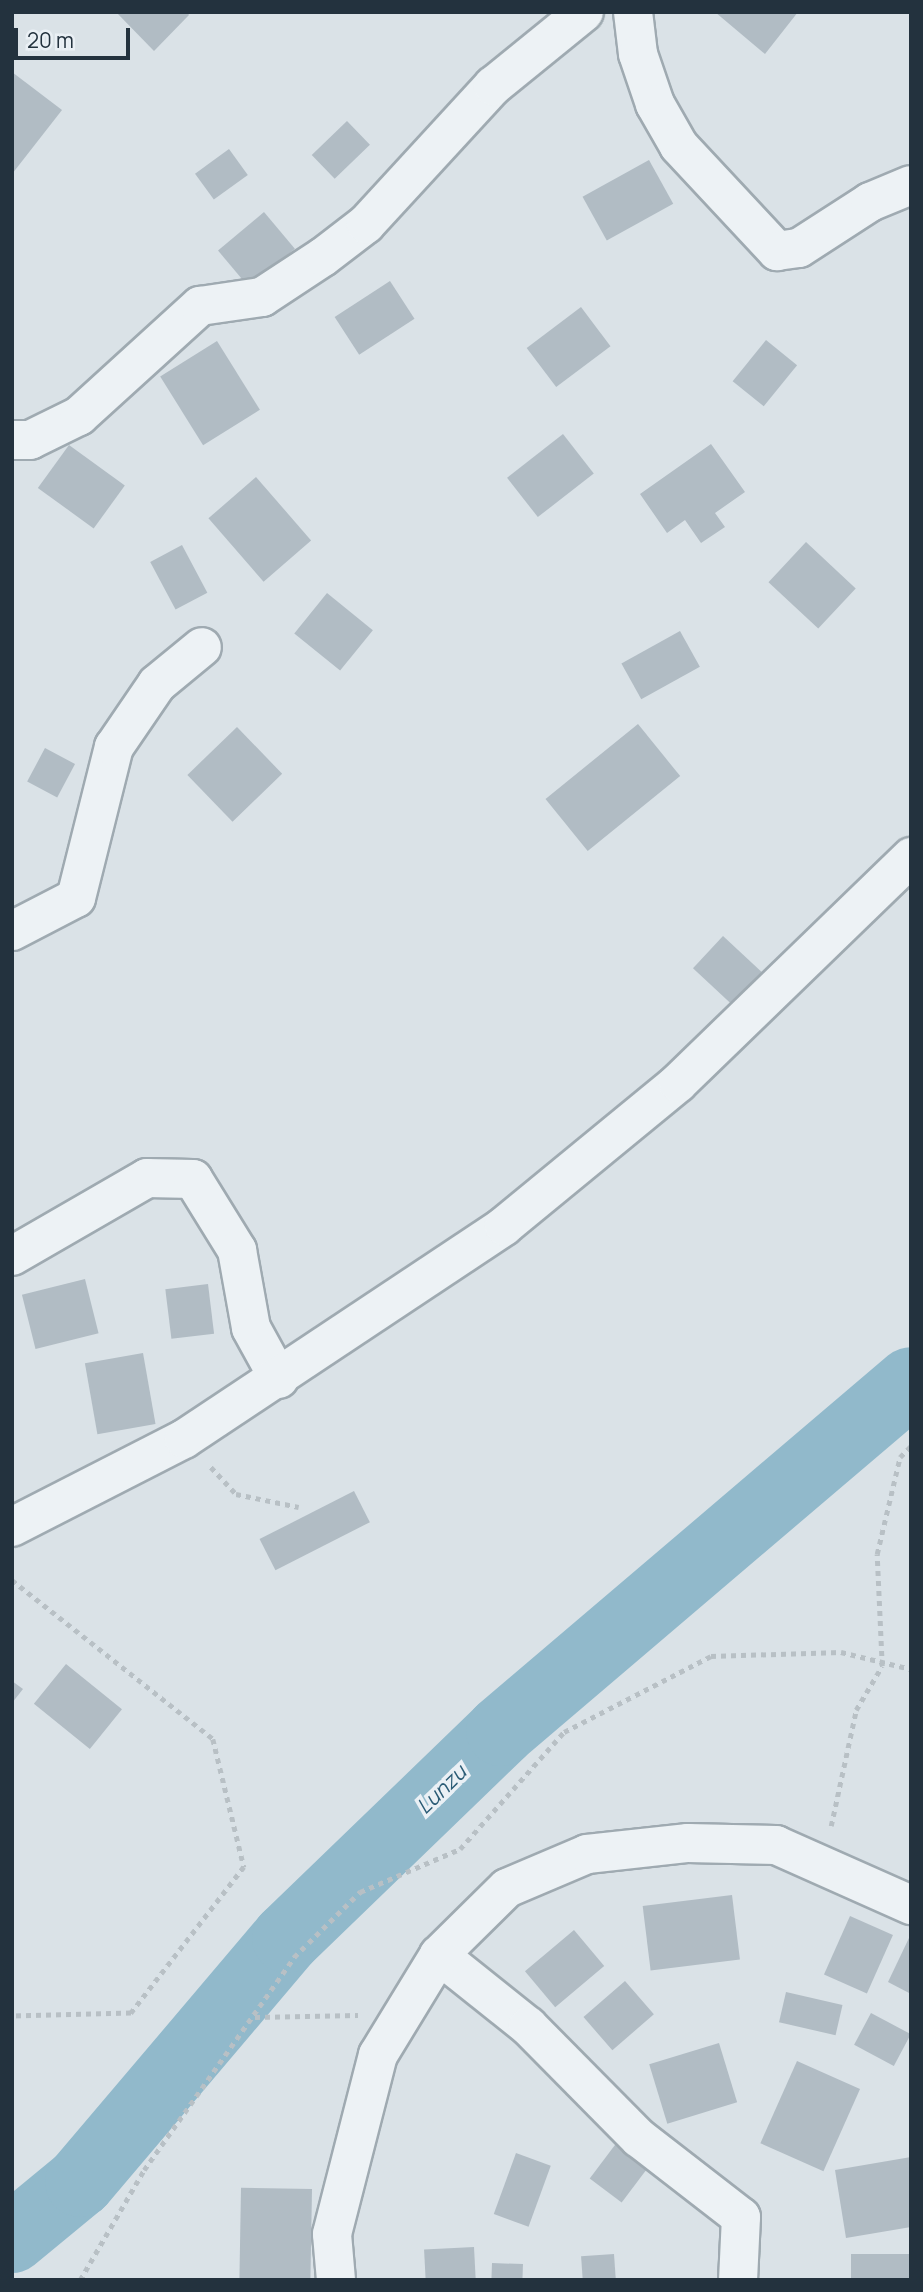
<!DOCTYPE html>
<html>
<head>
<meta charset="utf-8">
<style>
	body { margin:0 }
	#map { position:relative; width:923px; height:2292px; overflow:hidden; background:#dae2e7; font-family:Manrope,sans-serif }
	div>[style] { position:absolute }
	.river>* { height:70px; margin:-35px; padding:0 35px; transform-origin:35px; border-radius:35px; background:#91b9cb }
	.building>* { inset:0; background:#b1bcc4; transform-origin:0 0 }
	.path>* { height:4.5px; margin-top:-2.25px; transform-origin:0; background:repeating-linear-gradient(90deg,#b8c0c5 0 5px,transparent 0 10px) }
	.roads { filter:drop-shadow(2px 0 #9faab1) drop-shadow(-2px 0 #9faab1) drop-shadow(0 2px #9faab1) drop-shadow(0 -2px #9faab1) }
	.minor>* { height:38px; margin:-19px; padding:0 19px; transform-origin:19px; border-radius:19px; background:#edf2f5 }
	span { translate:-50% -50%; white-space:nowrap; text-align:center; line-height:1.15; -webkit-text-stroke:7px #eaf0f5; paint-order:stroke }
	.water-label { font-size:21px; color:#2a5b75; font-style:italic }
	.frame { position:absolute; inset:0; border:14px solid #23323e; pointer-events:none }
	.scale { position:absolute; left:14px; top:28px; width:116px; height:32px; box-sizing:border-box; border:4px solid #23323e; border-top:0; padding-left:9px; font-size:21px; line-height:24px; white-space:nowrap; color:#23323e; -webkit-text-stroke:5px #eaf0f5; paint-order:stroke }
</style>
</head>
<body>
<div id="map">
	<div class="river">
		<div style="left:12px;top:2238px;width:88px;rotate:-39.5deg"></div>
		<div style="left:80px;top:2182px;width:320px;rotate:-49.7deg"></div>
		<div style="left:287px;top:1938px;width:298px;rotate:-44deg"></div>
		<div style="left:501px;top:1731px;width:538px;rotate:-40.41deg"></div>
	</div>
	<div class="building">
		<div style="clip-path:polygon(116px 12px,187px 12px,189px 15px,154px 51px)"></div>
		<div style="clip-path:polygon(715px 12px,798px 12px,765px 54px)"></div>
		<div style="clip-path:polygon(12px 72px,62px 110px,12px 174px)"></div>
		<div style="left:347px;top:121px;width:33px;height:49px;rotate:46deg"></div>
		<div style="left:229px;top:149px;width:32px;height:42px;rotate:54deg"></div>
		<div style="left:649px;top:160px;width:50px;height:76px;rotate:61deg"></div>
		<div style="left:264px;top:212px;width:48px;height:60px;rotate:50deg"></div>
		<div style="left:390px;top:281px;width:45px;height:66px;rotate:57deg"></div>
		<div style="left:581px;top:307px;width:49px;height:68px;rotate:53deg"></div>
		<div style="left:766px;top:340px;width:40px;height:53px;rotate:39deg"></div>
		<div style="left:217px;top:341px;width:81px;height:67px;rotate:58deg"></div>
		<div style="left:563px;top:434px;width:50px;height:71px;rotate:52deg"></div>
		<div style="clip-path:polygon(711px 444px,745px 492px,715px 513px,725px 527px,701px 543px,685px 520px,667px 533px,640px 494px)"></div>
		<div style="left:69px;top:445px;width:69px;height:53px;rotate:36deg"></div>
		<div style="left:256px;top:477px;width:84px;height:63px;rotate:49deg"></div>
		<div style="left:806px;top:542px;width:68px;height:55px;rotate:43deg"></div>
		<div style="left:182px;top:545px;width:54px;height:36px;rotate:62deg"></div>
		<div style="left:327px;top:593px;width:59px;height:52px;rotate:39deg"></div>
		<div style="left:680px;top:631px;width:41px;height:67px;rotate:61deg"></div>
		<div style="left:638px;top:724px;width:67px;height:119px;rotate:51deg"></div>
		<div style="left:237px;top:727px;width:65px;height:69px;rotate:46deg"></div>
		<div style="left:45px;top:748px;width:34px;height:38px;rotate:28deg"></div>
		<div style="left:723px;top:936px;width:54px;height:44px;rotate:43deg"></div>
		<div style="left:85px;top:1279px;width:56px;height:65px;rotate:76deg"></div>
		<div style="left:208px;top:1284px;width:50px;height:43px;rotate:83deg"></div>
		<div style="left:143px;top:1353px;width:72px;height:59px;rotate:80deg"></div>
		<div style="left:354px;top:1491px;width:35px;height:106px;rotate:63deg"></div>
		<div style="left:66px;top:1664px;width:72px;height:51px;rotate:39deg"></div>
		<div style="clip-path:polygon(12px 1681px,23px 1689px,12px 1703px)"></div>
		<div style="left:732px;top:1895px;width:65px;height:90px;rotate:83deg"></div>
		<div style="left:850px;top:1916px;width:47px;height:64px;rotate:24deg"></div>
		<div style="left:574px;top:1930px;width:47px;height:64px;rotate:50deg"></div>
		<div style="clip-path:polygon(909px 1938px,911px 1939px,911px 1994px,888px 1982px)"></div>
		<div style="left:625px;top:1981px;width:44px;height:55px;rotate:49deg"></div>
		<div style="left:786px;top:1992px;width:58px;height:31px;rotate:13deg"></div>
		<div style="left:871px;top:2013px;width:45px;height:36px;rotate:28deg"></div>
		<div style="left:719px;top:2043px;width:62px;height:73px;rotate:73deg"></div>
		<div style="left:797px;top:2061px;width:69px;height:90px;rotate:24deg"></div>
		<div style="left:618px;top:2141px;width:40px;height:47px;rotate:37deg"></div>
		<div style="left:516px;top:2153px;width:37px;height:65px;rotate:20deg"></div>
		<div style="clip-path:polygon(911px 2157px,911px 2227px,846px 2238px,835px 2170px)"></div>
		<div style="left:312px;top:2189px;width:91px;height:71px;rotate:91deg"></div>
		<div style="left:474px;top:2247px;width:33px;height:50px;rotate:87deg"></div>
		<div style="left:614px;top:2254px;width:26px;height:33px;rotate:86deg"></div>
		<div style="left:851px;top:2254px;width:60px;height:26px"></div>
		<div style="left:492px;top:2263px;width:31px;height:17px;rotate:2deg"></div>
	</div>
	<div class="path">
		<div style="left:211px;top:1467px;width:37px;rotate:47deg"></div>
		<div style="left:236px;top:1494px;width:64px;rotate:11.7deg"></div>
		<div style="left:12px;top:1580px;width:256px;rotate:38.3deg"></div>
		<div style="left:213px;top:1739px;width:132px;rotate:76.4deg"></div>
		<div style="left:244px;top:1867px;width:185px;rotate:127.7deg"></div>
		<div style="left:131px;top:2013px;width:119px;rotate:178.6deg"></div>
		<div style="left:831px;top:1826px;width:119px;rotate:-77.8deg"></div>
		<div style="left:856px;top:1710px;width:51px;rotate:-59.4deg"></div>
		<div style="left:882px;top:1666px;width:112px;rotate:-92.6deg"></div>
		<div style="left:877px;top:1554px;width:100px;rotate:-76.7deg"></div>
		<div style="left:900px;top:1457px;width:16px;rotate:-45deg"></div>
		<div style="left:255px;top:2017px;width:103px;rotate:-1.1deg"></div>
		<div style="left:80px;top:2280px;width:127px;rotate:-59.8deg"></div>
		<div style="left:144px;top:2170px;width:261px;rotate:-54.8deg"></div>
		<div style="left:294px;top:1957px;width:93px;rotate:-44.6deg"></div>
		<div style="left:360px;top:1892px;width:109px;rotate:-23.3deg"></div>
		<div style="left:460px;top:1849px;width:157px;rotate:-48.4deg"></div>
		<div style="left:564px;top:1732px;width:165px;rotate:-27.3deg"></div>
		<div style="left:711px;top:1656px;width:130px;rotate:-1.8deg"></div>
		<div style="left:841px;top:1652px;width:72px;rotate:13.7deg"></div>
	</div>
	<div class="roads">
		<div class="minor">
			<div style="left:633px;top:12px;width:42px;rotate:83.2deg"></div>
			<div style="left:638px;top:54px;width:53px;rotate:71.2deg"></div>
			<div style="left:655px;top:104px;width:48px;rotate:60.3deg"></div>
			<div style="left:679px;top:146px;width:144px;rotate:47deg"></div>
			<div style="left:777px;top:251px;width:22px;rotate:-8deg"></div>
			<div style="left:799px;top:248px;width:85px;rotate:-32.9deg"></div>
			<div style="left:870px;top:202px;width:44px;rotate:-22.5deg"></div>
			<div style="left:12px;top:440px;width:18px"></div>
			<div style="left:30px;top:440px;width:55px;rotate:-26.1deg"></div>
			<div style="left:79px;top:416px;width:164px;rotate:-42.3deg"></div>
			<div style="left:200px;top:306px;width:63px;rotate:-8.3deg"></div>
			<div style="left:262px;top:297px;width:73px;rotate:-33.3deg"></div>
			<div style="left:323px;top:257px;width:54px;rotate:-37.5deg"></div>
			<div style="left:366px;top:224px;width:188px;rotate:-47.4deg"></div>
			<div style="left:493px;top:86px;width:117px;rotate:-39.1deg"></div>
			<div style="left:12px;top:931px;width:72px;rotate:-27.3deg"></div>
			<div style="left:76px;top:898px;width:156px;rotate:-75.9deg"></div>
			<div style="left:114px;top:747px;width:76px;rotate:-55.7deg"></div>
			<div style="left:157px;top:684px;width:58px;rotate:-39.4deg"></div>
			<div style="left:12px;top:1256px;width:156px;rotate:-30deg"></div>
			<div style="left:147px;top:1178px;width:46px;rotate:1.2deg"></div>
			<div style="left:193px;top:1179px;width:84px;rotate:58.2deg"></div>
			<div style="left:237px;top:1250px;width:79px;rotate:79.8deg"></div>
			<div style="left:251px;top:1328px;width:58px;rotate:61.2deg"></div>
			<div style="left:12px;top:1527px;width:193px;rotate:-27.1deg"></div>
			<div style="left:184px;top:1439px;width:384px;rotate:-33.6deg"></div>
			<div style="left:504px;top:1226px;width:225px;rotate:-39.4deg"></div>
			<div style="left:678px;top:1083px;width:325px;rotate:-44.1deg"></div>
			<div style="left:439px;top:1955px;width:114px;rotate:38.6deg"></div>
			<div style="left:528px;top:2026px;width:158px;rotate:45.3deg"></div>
			<div style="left:639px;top:2138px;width:129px;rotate:37.8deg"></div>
			<div style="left:741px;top:2217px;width:63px;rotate:92.7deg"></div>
			<div style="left:336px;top:2280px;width:46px;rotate:-95deg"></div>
			<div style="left:332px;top:2234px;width:185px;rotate:-75.6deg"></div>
			<div style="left:378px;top:2055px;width:117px;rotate:-58.6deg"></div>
			<div style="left:439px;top:1955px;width:95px;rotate:-44.6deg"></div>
			<div style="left:507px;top:1888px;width:87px;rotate:-23deg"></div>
			<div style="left:587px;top:1854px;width:102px;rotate:-6.2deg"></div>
			<div style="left:688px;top:1843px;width:88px;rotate:1.3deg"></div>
			<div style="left:776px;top:1845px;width:148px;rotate:24deg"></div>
		</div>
	</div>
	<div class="water-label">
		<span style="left:441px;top:1789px;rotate:-44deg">Lunzu</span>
	</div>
	<div class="frame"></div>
	<div class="scale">20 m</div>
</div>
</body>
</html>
